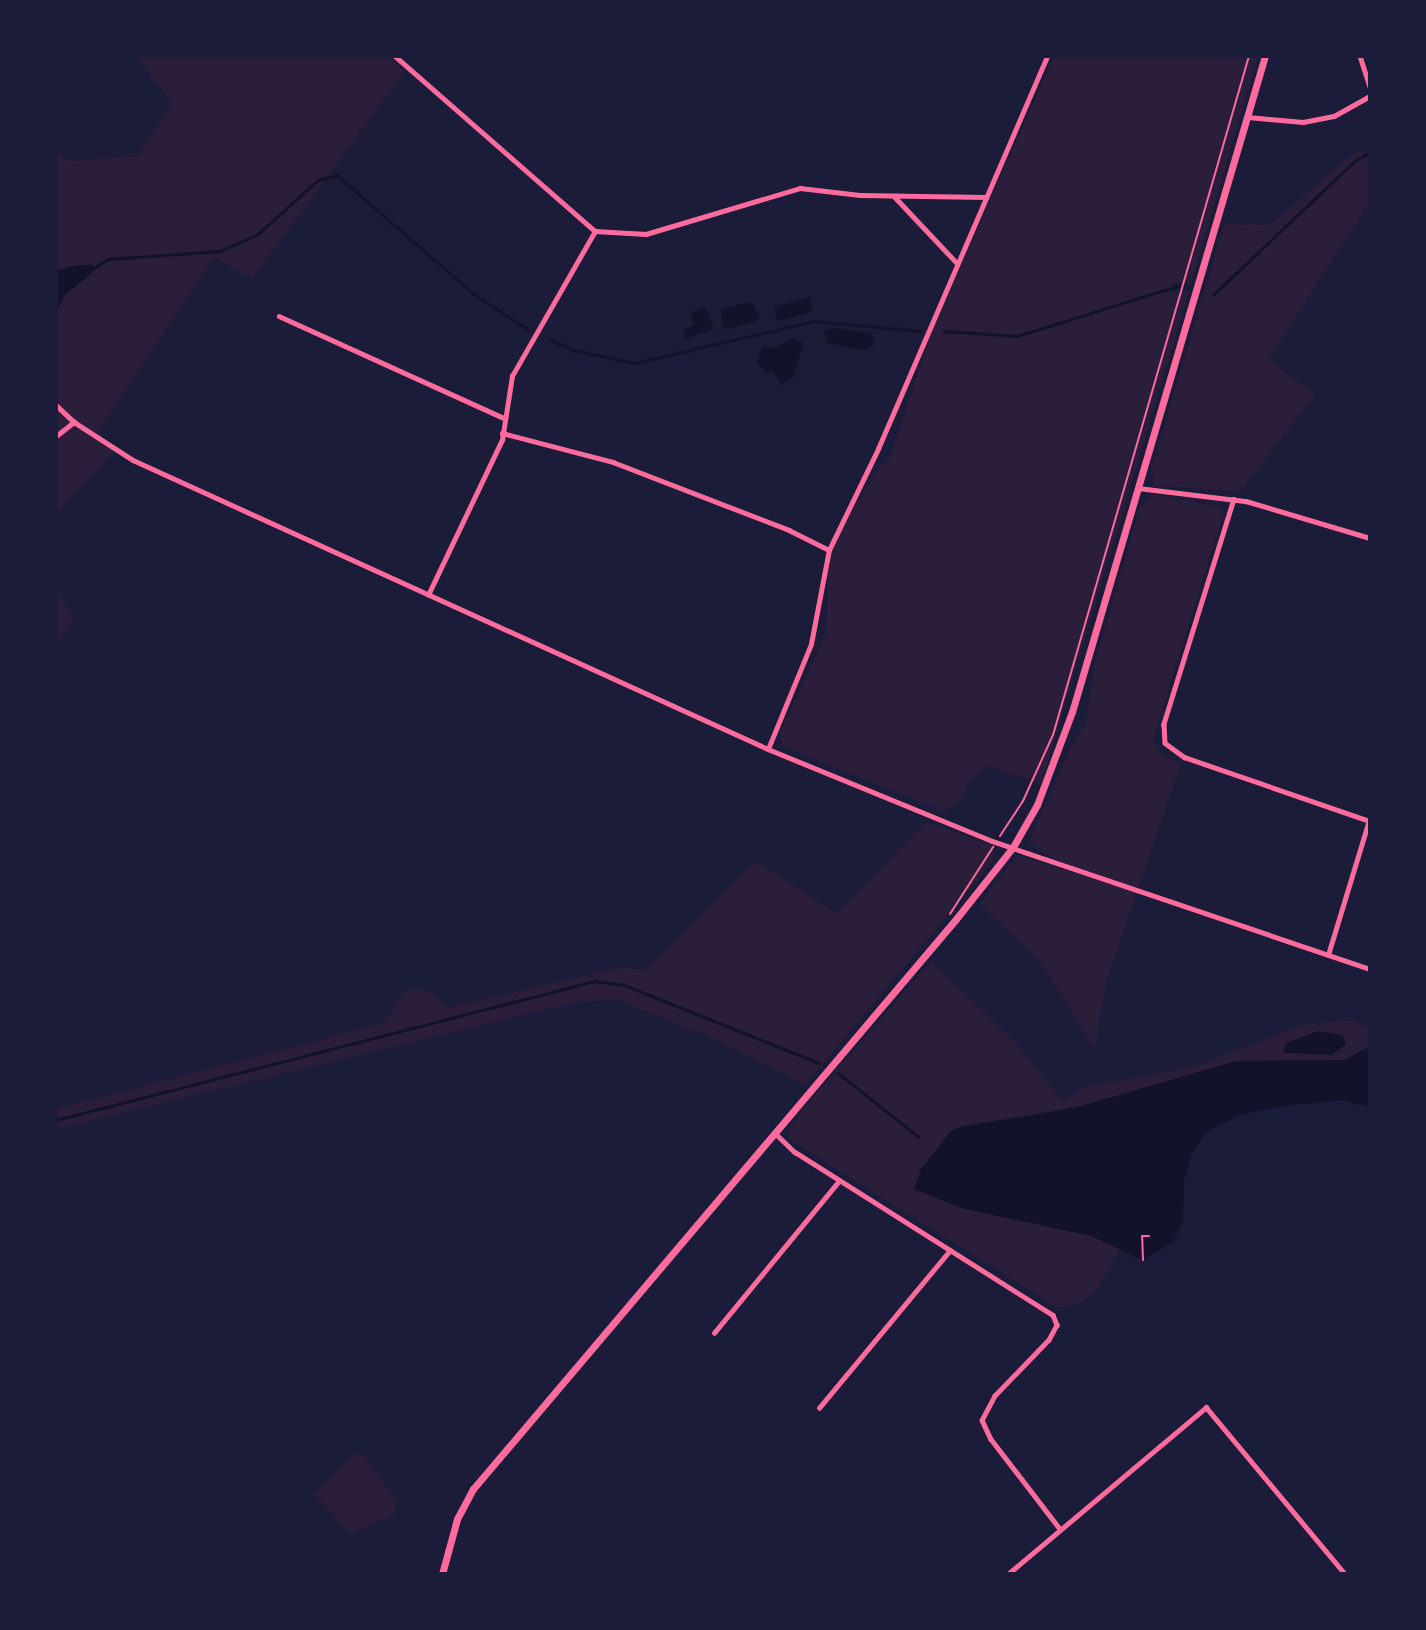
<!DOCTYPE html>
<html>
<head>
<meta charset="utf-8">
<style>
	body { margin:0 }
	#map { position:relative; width:1426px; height:1630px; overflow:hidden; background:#1b1b3a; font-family:"Archivo Narrow",sans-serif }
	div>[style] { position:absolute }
	.green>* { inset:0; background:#2a1e3b }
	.water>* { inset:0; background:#12122b; transform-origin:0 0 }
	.stream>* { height:2.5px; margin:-1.25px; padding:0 1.25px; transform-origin:1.25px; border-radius:1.25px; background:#12122b }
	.path>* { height:2px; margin:-1px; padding:0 1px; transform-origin:1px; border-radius:1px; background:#ff6b9d }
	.minor>* { height:4.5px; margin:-2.25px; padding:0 2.25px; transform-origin:2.25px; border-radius:2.25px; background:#ff6b9d }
	.primary>* { height:7px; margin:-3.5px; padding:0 3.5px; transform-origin:3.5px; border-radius:3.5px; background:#ff6b9d }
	span { translate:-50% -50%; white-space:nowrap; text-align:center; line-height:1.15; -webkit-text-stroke:6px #1b1b3a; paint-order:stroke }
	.frame { position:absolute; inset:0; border:58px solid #1b1b3a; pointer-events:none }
</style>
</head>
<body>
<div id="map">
	<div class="green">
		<div style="clip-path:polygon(137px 56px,388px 56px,405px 71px,252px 279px,214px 257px,95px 436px,116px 449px,56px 514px,56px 149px,66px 161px,138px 156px,172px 104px)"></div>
		<div style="clip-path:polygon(1054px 56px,1258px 56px,1191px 284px,1172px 282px,1170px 292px,1189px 292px,1041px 785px,986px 765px,969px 782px,962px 797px,945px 812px,782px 746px,781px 731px,826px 634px,829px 550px,880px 465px,889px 460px,929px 339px)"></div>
		<div style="clip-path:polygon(1359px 149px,1370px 161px,1370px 201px,1268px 360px,1316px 394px,1240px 491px,1154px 486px,1152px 468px,1224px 224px,1270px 225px)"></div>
		<div style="clip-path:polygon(1154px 494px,1219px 507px,1224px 512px,1153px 739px,1161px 755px,1181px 764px,1106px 982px,1095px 1049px,1041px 962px,979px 904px,1017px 856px,1122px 887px,1040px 852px,1029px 841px,1071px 747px,1086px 723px,1095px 663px,1140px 508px)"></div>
		<div style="clip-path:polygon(56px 587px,74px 618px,56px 646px)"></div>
		<div style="clip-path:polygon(926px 822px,988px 843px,995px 852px,992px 862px,805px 1085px,705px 1035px,619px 1000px,577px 1002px,56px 1129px,56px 1109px,385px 1023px,404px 992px,416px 988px,436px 996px,447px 1008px,617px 968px,646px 970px,756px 861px,837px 914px)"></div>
		<div style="clip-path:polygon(931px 961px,1014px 1041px,1063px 1102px,1085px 1087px,1190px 1068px,1303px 1025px,1351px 1020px,1370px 1028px,1370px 1046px,1345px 1060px,1236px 1061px,1078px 1107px,950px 1132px,961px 1208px,1091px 1236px,1121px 1247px,1095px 1293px,1078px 1304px,1058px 1308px,790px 1140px,788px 1132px,803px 1109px)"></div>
		<div style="clip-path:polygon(353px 1454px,364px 1455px,396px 1501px,394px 1515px,351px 1534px,315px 1495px)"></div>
	</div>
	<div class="water">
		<div style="clip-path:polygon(79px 265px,92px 265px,94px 271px,65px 295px,56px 312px,56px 270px)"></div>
		<div style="left:809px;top:297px;width:15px;height:37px;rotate:74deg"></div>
		<div style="clip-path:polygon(752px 302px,760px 318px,757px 321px,727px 329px,722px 326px,721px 309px)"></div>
		<div style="clip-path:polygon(705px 307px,714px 329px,685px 339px,684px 331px,694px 324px,690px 314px)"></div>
		<div style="clip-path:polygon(832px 328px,871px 333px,875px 344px,866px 351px,827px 343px,824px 331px)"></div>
		<div style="clip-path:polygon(793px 338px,803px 343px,800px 355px,792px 378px,782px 385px,773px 372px,767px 373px,757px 363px,762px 346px,776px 348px)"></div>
		<div style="clip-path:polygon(1318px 1031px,1343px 1035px,1346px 1044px,1332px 1055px,1283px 1053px,1287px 1043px)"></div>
		<div style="clip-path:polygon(1370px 1046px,1370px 1107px,1342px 1100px,1277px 1107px,1241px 1115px,1206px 1132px,1192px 1154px,1184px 1180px,1183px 1221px,1173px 1242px,1143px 1260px,1091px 1236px,961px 1208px,914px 1189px,921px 1169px,950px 1132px,959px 1127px,1078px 1107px,1236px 1061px,1345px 1060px)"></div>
	</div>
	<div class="stream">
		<div style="left:92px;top:269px;width:19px;rotate:-32deg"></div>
		<div style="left:108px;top:259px;width:112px;rotate:-4.1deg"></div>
		<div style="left:220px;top:251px;width:42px;rotate:-24.1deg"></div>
		<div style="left:258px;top:234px;width:81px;rotate:-42deg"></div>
		<div style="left:318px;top:180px;width:20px;rotate:-15deg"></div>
		<div style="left:337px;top:175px;width:181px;rotate:41deg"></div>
		<div style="left:474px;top:294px;width:64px;rotate:33.4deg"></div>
		<div style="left:1213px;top:295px;width:197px;rotate:-43.4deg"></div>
		<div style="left:1356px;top:160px;width:16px;rotate:-27deg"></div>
		<div style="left:944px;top:331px;width:73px;rotate:3.9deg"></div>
		<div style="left:1017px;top:336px;width:169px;rotate:-17.3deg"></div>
		<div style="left:550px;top:340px;width:25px;rotate:23deg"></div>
		<div style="left:573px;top:350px;width:63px;rotate:11.8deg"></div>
		<div style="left:635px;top:363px;width:184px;rotate:-13.2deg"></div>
		<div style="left:814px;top:321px;width:106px;rotate:5.4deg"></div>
		<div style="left:838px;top:1073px;width:103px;rotate:38.3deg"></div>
		<div style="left:56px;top:1120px;width:557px;rotate:-14.46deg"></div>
		<div style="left:595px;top:981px;width:29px;rotate:8deg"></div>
		<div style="left:624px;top:985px;width:210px;rotate:21.8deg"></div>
	</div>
	<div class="path">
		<div style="left:1000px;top:836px;width:42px;rotate:-56.7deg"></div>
		<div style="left:1023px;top:801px;width:72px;rotate:-65.6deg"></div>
		<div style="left:1053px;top:735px;width:707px;rotate:-73.9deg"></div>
		<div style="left:950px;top:914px;width:80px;rotate:-57.3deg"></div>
		<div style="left:1143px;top:1260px;width:24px;rotate:-92deg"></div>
		<div style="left:1142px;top:1236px;width:7px"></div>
	</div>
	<div class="minor">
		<div style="left:395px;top:56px;width:266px;rotate:41.2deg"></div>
		<div style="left:595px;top:231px;width:51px;rotate:3.4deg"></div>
		<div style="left:646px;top:234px;width:161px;rotate:-16.6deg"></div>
		<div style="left:800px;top:188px;width:60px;rotate:6.7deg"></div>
		<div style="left:860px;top:195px;width:126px;rotate:0.9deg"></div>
		<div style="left:1360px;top:56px;width:32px;rotate:72deg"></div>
		<div style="left:1248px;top:117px;width:55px;rotate:5.2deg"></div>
		<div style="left:1303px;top:122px;width:32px;rotate:-11deg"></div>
		<div style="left:1334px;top:116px;width:41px;rotate:-29.1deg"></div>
		<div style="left:894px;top:196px;width:91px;rotate:46.8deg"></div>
		<div style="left:279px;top:316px;width:245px;rotate:24.4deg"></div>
		<div style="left:56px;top:405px;width:25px;rotate:43deg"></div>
		<div style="left:74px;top:422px;width:70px;rotate:32.8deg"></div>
		<div style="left:133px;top:460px;width:698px;rotate:24.47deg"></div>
		<div style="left:768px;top:749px;width:242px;rotate:22.3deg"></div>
		<div style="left:992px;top:841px;width:399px;rotate:18.7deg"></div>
		<div style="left:502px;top:433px;width:115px;rotate:14.6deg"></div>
		<div style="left:613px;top:462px;width:189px;rotate:21.1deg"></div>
		<div style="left:789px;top:530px;width:45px;rotate:26.6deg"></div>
		<div style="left:56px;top:436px;width:23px;rotate:-38deg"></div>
		<div style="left:1138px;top:488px;width:109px;rotate:6.9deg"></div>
		<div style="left:1246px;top:501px;width:129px;rotate:16.6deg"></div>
		<div style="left:1234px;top:499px;width:236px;rotate:107.3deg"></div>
		<div style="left:1164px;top:724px;width:19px;rotate:87deg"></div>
		<div style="left:1165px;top:743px;width:24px;rotate:36deg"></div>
		<div style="left:1184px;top:757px;width:197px;rotate:19deg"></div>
		<div style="left:428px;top:595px;width:172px;rotate:-64.5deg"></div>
		<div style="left:502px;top:440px;width:65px;rotate:-81.1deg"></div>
		<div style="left:512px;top:376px;width:167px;rotate:-60.2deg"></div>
		<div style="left:768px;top:749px;width:113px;rotate:-67.7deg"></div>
		<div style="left:811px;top:644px;width:96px;rotate:-79.2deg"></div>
		<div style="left:829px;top:550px;width:112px;rotate:-64.1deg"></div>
		<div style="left:878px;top:449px;width:428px;rotate:-66.7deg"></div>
		<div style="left:1328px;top:955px;width:141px;rotate:-73.1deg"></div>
		<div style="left:775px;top:1133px;width:28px;rotate:44deg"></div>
		<div style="left:795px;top:1152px;width:305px;rotate:32.3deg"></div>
		<div style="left:1053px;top:1315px;width:11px;rotate:68deg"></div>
		<div style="left:1057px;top:1325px;width:17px;rotate:118deg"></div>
		<div style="left:1049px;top:1340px;width:78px;rotate:134deg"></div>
		<div style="left:995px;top:1396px;width:27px;rotate:118deg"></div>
		<div style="left:982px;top:1420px;width:21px;rotate:65deg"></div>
		<div style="left:991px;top:1439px;width:113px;rotate:52.5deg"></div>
		<div style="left:714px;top:1333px;width:197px;rotate:-50.6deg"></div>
		<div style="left:819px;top:1408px;width:205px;rotate:-50.3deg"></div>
		<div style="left:1008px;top:1574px;width:259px;rotate:-40.1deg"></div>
		<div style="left:1206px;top:1407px;width:217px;rotate:50.2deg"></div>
	</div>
	<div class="primary">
		<div style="left:442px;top:1574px;width:57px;rotate:-74.7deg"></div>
		<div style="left:457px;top:1519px;width:34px;rotate:-62deg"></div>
		<div style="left:473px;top:1489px;width:747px;rotate:-49.72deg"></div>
		<div style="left:956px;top:919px;width:92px;rotate:-51.6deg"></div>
		<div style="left:1013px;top:847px;width:48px;rotate:-60.3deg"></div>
		<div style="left:1037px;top:805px;width:99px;rotate:-69.4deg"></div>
		<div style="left:1072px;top:712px;width:684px;rotate:-73.61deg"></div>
	</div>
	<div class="frame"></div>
</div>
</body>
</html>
